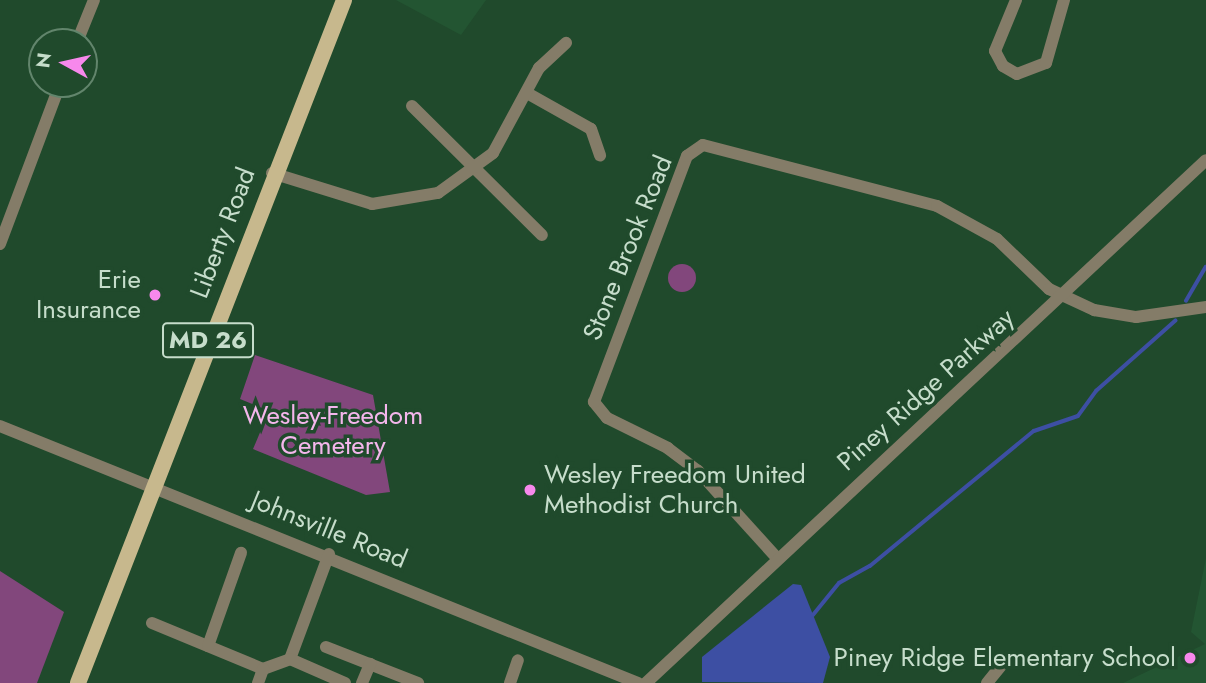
<!DOCTYPE html>
<html>
<head>
<meta charset="utf-8">
<style>
	body { margin:0 }
	#map { position:relative; width:1206px; height:683px; overflow:hidden; background:#204a2c; font-family:Jost,sans-serif }
	div>[style] { position:absolute }
	.built>* { inset:0; background:#235532 }
	.green>* { inset:0; background:#82477c }
	.round { border-radius:50% }
	.water>* { inset:0; background:#3d4fa3 }
	.stream>* { height:3.5px; margin:-1.75px; padding:0 1.75px; transform-origin:1.75px; border-radius:1.75px; background:#3d4fa3 }
	.minor>* { height:12px; margin:-6px; padding:0 6px; transform-origin:6px; border-radius:6px; background:#847c68 }
	.major>* { height:16px; margin:-8px; padding:0 8px; transform-origin:8px; border-radius:8px; background:#c7b88d }
	.dots>* { width:19px; height:19px; translate:-50% -50%; box-sizing:border-box; border:4px solid #204a2c; border-radius:50% }
	span { translate:-50% -50%; white-space:nowrap; text-align:center; line-height:1.15; -webkit-text-stroke:7px #204a2c; paint-order:stroke }
	.shield-label span { padding:2px 5px; background:#204a2c; border:2px solid; border-radius:5px; -webkit-text-stroke-width:0 }
	.shield-label { font-size:24px; color:#c6ddcb; font-weight:700 }
	.street-label { font-size:26px; color:#c6ddcb }
	.poi-label { font-size:26px; color:#c6ddcb }
	.right { translate:-100% -50%; text-align:right }
	.left { translate:0 -50%; text-align:left }
	.park-label { font-size:26px; color:#f4b6ec }
	.north { position:absolute; left:28px; top:28px; width:70px; height:70px; box-sizing:border-box; background:#204a2c; border:2px solid #62856c; border-radius:50%; rotate:278deg; font-size:19px; font-weight:700; line-height:28px; text-align:center; color:#c6ddcb }
	.north::after { content:''; display:block; margin:auto; width:24px; height:32px; background:#f788ec; clip-path:polygon(50% 0,100% 100%,50% 72%,0 100%) }
</style>
</head>
<body>
<div id="map">
	<div class="built">
		<div style="clip-path:polygon(396px 0,486px 0,461px 35px)"></div>
		<div style="clip-path:polygon(1206px 558px,1206px 683px,1123px 683px,1205px 644px,1191px 632px)"></div>
	</div>
	<div class="green">
		<div class="round" style="left:668px;top:264px;width:28px;height:28px"></div>
		<div style="clip-path:polygon(255px 355px,373px 395px,390px 492px,366px 495px,253px 449px,269px 411px,240px 399px)"></div>
		<div style="clip-path:polygon(0 571px,64px 612px,37px 683px,0 683px)"></div>
	</div>
	<div class="water">
		<div style="clip-path:polygon(793px 584px,801px 585px,830px 657px,823px 683px,702px 682px,702px 657px)"></div>
	</div>
	<div class="stream">
		<div style="left:1186px;top:301px;width:39px;rotate:-60deg"></div>
		<div style="left:813px;top:615px;width:41px;rotate:-50.9deg"></div>
		<div style="left:839px;top:583px;width:35px;rotate:-29deg"></div>
		<div style="left:870px;top:566px;width:212px;rotate:-39.5deg"></div>
		<div style="left:1034px;top:431px;width:46px;rotate:-18.8deg"></div>
		<div style="left:1078px;top:416px;width:31px;rotate:-54deg"></div>
		<div style="left:1096px;top:391px;width:106px;rotate:-41.5deg"></div>
	</div>
	<div class="minor">
		<div style="left:1016px;top:0;width:55px;rotate:112.4deg"></div>
		<div style="left:995px;top:51px;width:17px;rotate:62deg"></div>
		<div style="left:1003px;top:66px;width:16px;rotate:30deg"></div>
		<div style="left:1017px;top:74px;width:31px;rotate:-21deg"></div>
		<div style="left:1046px;top:63px;width:66px;rotate:-74.1deg"></div>
		<div style="left:77px;top:42px;width:45px;rotate:-68deg"></div>
		<div style="left:527px;top:93px;width:73px;rotate:29.4deg"></div>
		<div style="left:591px;top:129px;width:28px;rotate:71deg"></div>
		<div style="left:412px;top:106px;width:183px;rotate:44.8deg"></div>
		<div style="left:272px;top:173px;width:105px;rotate:17.2deg"></div>
		<div style="left:372px;top:204px;width:67px;rotate:-9.5deg"></div>
		<div style="left:438px;top:193px;width:68px;rotate:-36deg"></div>
		<div style="left:493px;top:153px;width:97px;rotate:-61.6deg"></div>
		<div style="left:539px;top:68px;width:37px;rotate:-43deg"></div>
		<div style="left:0;top:244px;width:171px;rotate:-69.4deg"></div>
		<div style="left:0;top:426px;width:688px;rotate:21.94deg"></div>
		<div style="left:777px;top:558px;width:118px;rotate:-132.2deg"></div>
		<div style="left:698px;top:471px;width:38px;rotate:-143deg"></div>
		<div style="left:668px;top:448px;width:68px;rotate:-153.8deg"></div>
		<div style="left:607px;top:418px;width:21px;rotate:-129deg"></div>
		<div style="left:594px;top:402px;width:263px;rotate:-69.3deg"></div>
		<div style="left:687px;top:156px;width:19px;rotate:-35deg"></div>
		<div style="left:703px;top:145px;width:242px;rotate:14.6deg"></div>
		<div style="left:937px;top:206px;width:68px;rotate:28.8deg"></div>
		<div style="left:997px;top:239px;width:72px;rotate:43.9deg"></div>
		<div style="left:1049px;top:289px;width:50px;rotate:25deg"></div>
		<div style="left:1094px;top:310px;width:43px;rotate:9.5deg"></div>
		<div style="left:1136px;top:317px;width:71px;rotate:-8.1deg"></div>
		<div style="left:152px;top:623px;width:120px;rotate:22.5deg"></div>
		<div style="left:263px;top:669px;width:29px;rotate:-20deg"></div>
		<div style="left:208px;top:646px;width:99px;rotate:-70.5deg"></div>
		<div style="left:326px;top:647px;width:99px;rotate:21.4deg"></div>
		<div style="left:290px;top:659px;width:112px;rotate:-69.6deg"></div>
		<div style="left:290px;top:659px;width:60px;rotate:23.6deg"></div>
		<div style="left:258px;top:683px;width:15px;rotate:-70deg"></div>
		<div style="left:362px;top:683px;width:21px;rotate:-67deg"></div>
		<div style="left:510px;top:683px;width:24px;rotate:-71deg"></div>
		<div style="left:646px;top:683px;width:766px;rotate:-43.04deg"></div>
		<div style="left:987px;top:683px;width:33px;rotate:-51deg"></div>
	</div>
	<div class="major">
		<div style="left:78px;top:683px;width:733px;rotate:-68.72deg"></div>
	</div>
	<div class="dots">
		<div style="left:155px;top:295px;background:#f788ec"></div>
		<div style="left:530px;top:490px;background:#f788ec"></div>
		<div style="left:1190px;top:658px;background:#f788ec"></div>
	</div>
	<div class="shield-label">
		<span style="left:208px;top:340px">MD 26</span>
	</div>
	<div class="street-label">
		<span style="left:223px;top:233px;rotate:-69deg">Liberty Road</span>
		<span style="left:628px;top:248px;rotate:-68deg">Stone Brook Road</span>
		<span style="left:926px;top:390px;rotate:-42deg">Piney Ridge Parkway</span>
		<span style="left:329px;top:530px;rotate:22deg">Johnsville Road</span>
	</div>
	<div class="poi-label">
		<span class="right" style="left:141px;top:295px">Erie<br>Insurance</span>
		<span class="left" style="left:544px;top:490px">Wesley Freedom United<br>Methodist Church</span>
		<span class="right" style="left:1176px;top:658px">Piney Ridge Elementary School</span>
	</div>
	<div class="park-label">
		<span style="left:333px;top:431px">Wesley-Freedom<br>Cemetery</span>
	</div>
	<div class="north">N</div>
</div>
</body>
</html>
